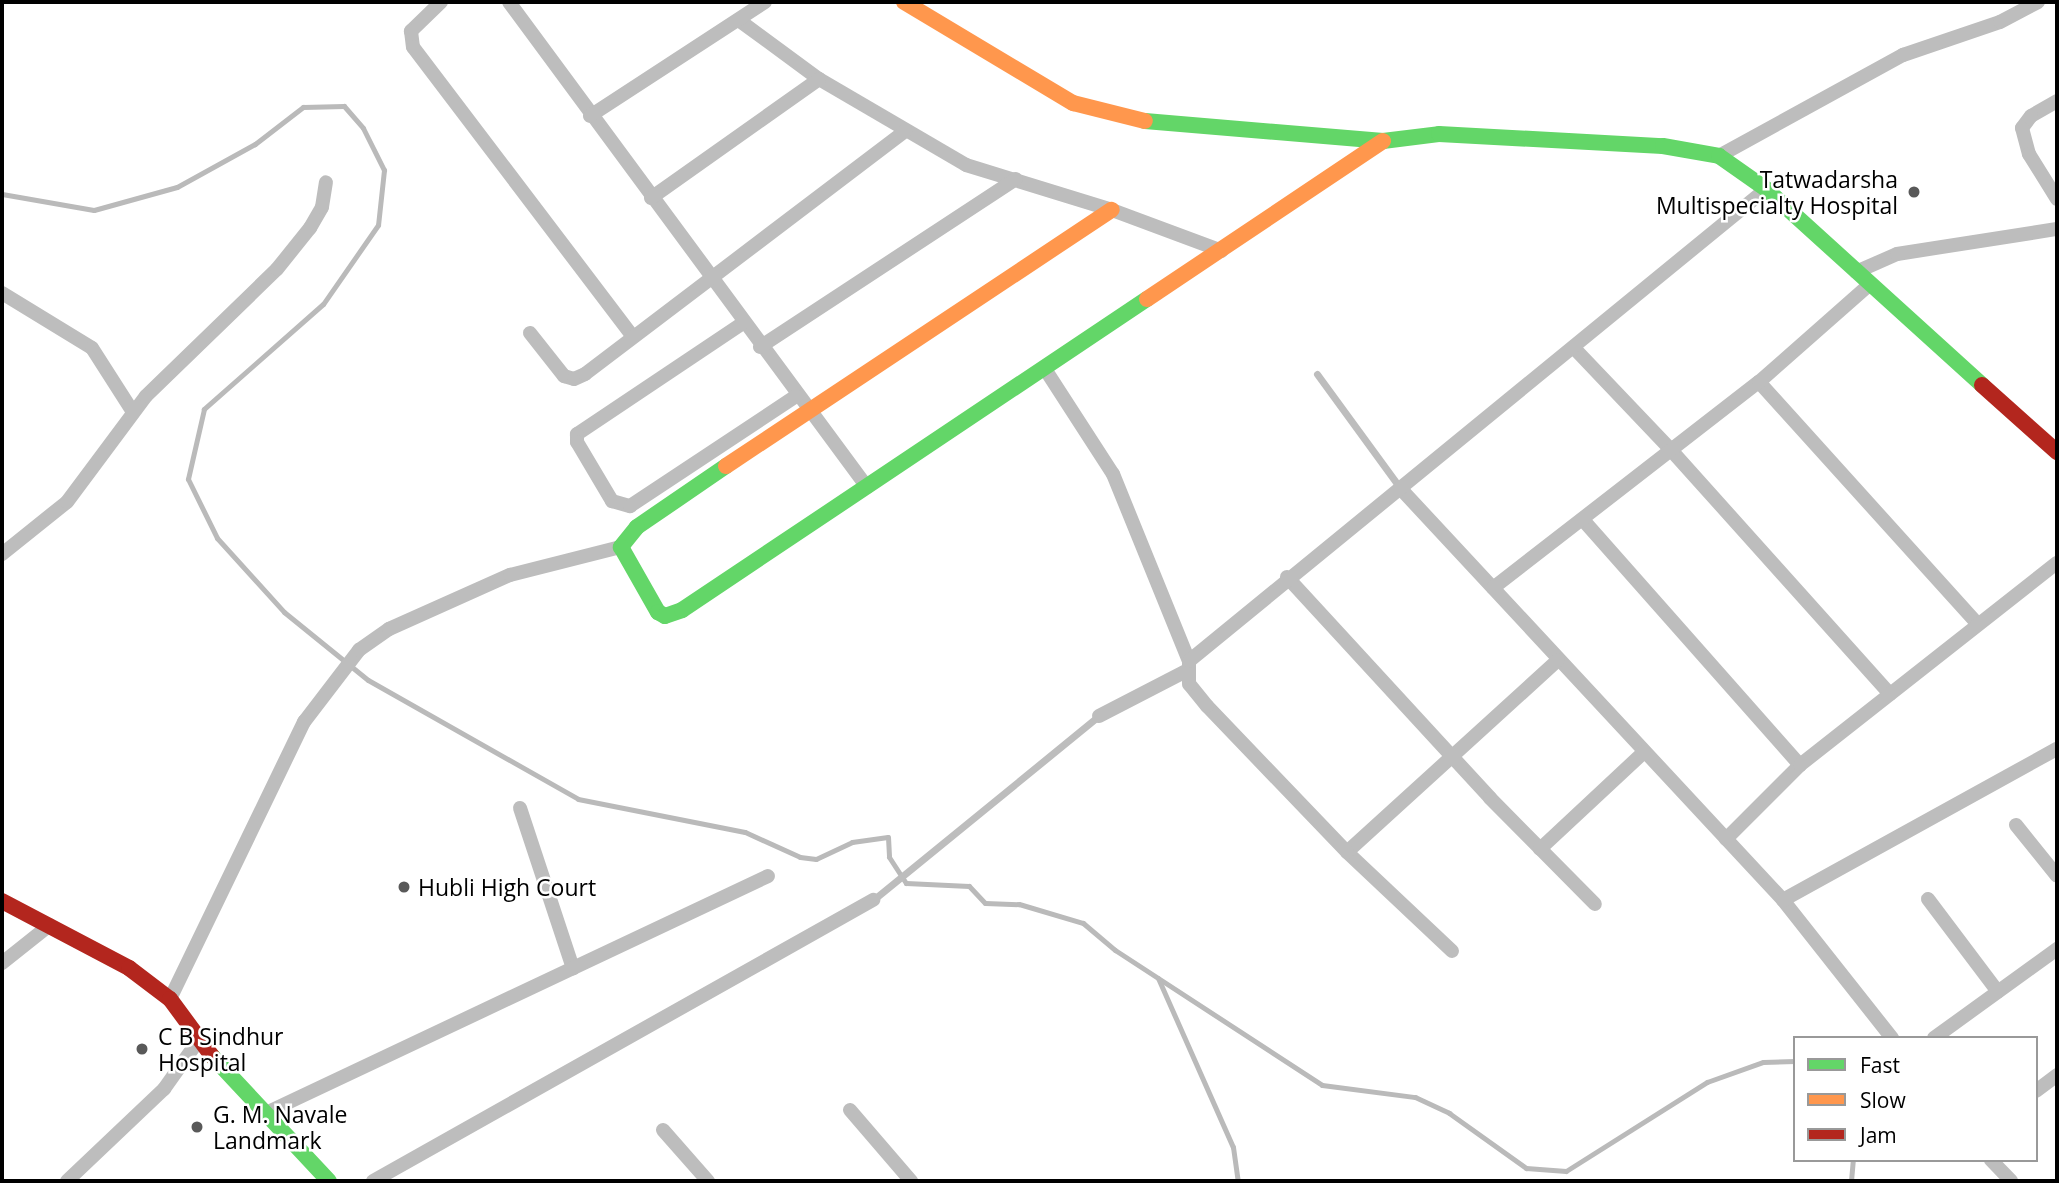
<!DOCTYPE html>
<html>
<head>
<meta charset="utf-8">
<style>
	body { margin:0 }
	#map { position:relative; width:2059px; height:1183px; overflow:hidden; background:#fff; font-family:"Open Sans",sans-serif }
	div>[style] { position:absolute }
	.stream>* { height:5px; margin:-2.5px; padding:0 2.5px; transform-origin:2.5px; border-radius:2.5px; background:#bababa }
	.lane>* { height:7px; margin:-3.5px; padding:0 3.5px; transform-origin:3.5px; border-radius:3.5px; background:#bdbdbd }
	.street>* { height:14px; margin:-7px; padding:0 7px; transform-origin:7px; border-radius:7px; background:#bdbdbd }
	.fast>* { height:16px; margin:-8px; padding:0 8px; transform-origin:8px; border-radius:8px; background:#63d668 }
	.slow>* { height:16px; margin:-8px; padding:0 8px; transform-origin:8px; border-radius:8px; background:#ff974d }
	.jam>* { height:16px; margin:-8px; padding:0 8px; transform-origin:8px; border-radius:8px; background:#b3261e }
	.dots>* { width:19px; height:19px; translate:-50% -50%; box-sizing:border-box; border:4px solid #fff; border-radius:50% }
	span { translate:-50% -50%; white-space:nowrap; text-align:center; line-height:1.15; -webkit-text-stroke:5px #fff; paint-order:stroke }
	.poi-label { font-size:23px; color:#000 }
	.right { translate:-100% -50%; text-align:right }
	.left { translate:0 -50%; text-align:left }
	.frame { position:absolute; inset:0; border:4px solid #000; pointer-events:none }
	.legend { position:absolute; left:1793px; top:1036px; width:245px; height:126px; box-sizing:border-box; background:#fff; border:2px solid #999; margin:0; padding:9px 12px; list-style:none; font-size:21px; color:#000 }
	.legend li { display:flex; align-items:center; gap:14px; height:35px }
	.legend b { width:35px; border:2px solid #999 }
</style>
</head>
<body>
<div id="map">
	<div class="stream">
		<div style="left:2px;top:194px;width:93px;rotate:9.9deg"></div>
		<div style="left:94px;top:210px;width:86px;rotate:-15.5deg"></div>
		<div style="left:177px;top:187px;width:89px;rotate:-28.9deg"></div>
		<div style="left:255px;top:144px;width:61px;rotate:-37.6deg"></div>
		<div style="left:303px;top:107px;width:41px;rotate:-1.4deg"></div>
		<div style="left:344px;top:106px;width:29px;rotate:49deg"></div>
		<div style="left:363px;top:128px;width:47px;rotate:63.4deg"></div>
		<div style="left:384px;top:170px;width:55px;rotate:96.2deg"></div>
		<div style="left:378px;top:225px;width:96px;rotate:124.8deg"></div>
		<div style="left:323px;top:304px;width:159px;rotate:138.6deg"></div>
		<div style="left:204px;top:409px;width:72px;rotate:102.9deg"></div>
		<div style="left:188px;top:479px;width:66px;rotate:63.8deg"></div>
		<div style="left:217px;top:538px;width:100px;rotate:47.8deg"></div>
		<div style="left:284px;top:612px;width:108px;rotate:39deg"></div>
		<div style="left:368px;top:680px;width:241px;rotate:29.5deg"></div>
		<div style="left:578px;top:799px;width:170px;rotate:11.2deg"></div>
		<div style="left:745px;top:832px;width:60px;rotate:24.4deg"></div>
		<div style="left:800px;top:857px;width:16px;rotate:7deg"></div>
		<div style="left:816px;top:859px;width:40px;rotate:-25deg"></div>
		<div style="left:852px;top:842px;width:36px;rotate:-8deg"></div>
		<div style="left:888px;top:837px;width:20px;rotate:87deg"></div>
		<div style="left:889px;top:857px;width:31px;rotate:57deg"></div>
		<div style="left:906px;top:883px;width:63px;rotate:2.7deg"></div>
		<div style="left:969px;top:886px;width:23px;rotate:47deg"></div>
		<div style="left:985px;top:903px;width:34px;rotate:2deg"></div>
		<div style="left:1019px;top:904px;width:67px;rotate:16.5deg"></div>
		<div style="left:1083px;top:923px;width:42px;rotate:40.2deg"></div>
		<div style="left:1115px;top:950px;width:247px;rotate:33.1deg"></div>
		<div style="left:1322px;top:1085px;width:94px;rotate:7.4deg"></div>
		<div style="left:1415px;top:1097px;width:38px;rotate:25deg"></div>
		<div style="left:1449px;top:1113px;width:95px;rotate:35.5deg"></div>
		<div style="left:1526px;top:1168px;width:40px;rotate:4.3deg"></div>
		<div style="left:1566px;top:1171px;width:167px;rotate:-32.3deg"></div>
		<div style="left:1707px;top:1082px;width:59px;rotate:-19.7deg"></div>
		<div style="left:1763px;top:1062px;width:32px;rotate:-2deg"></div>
		<div style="left:1158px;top:978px;width:185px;rotate:66.1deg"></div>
		<div style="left:1233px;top:1147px;width:34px;rotate:82deg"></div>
		<div style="left:1851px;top:1181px;width:21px;rotate:-85deg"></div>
	</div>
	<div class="lane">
		<div style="left:1317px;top:374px;width:141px;rotate:53.9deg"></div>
		<div style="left:873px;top:900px;width:291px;rotate:-39.2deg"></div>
	</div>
	<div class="street">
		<div style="left:441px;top:2px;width:42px;rotate:136deg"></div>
		<div style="left:411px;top:31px;width:16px;rotate:83deg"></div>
		<div style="left:413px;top:47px;width:363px;rotate:52.8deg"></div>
		<div style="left:509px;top:2px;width:603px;rotate:53.57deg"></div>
		<div style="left:740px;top:21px;width:98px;rotate:36.3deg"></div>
		<div style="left:819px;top:79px;width:170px;rotate:30.3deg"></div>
		<div style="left:966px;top:165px;width:153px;rotate:17.1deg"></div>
		<div style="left:1112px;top:210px;width:117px;rotate:20.4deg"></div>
		<div style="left:2057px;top:101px;width:30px;rotate:150deg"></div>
		<div style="left:2031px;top:116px;width:15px;rotate:127deg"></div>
		<div style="left:2022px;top:128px;width:27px;rotate:75deg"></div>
		<div style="left:2029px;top:154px;width:53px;rotate:58.1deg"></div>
		<div style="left:590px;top:116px;width:209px;rotate:-33.1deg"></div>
		<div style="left:1719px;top:156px;width:210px;rotate:-28.8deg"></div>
		<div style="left:1903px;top:55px;width:102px;rotate:-18.8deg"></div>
		<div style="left:2000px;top:22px;width:43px;rotate:-27.8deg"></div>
		<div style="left:651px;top:198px;width:206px;rotate:-35.3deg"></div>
		<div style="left:1856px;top:272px;width:45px;rotate:-23.7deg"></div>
		<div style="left:1897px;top:254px;width:162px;rotate:-8.9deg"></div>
		<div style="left:2px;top:293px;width:105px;rotate:31.4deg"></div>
		<div style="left:92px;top:348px;width:76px;rotate:57.4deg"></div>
		<div style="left:743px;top:323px;width:200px;rotate:146.2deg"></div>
		<div style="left:577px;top:434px;width:8px;rotate:90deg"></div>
		<div style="left:577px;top:442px;width:69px;rotate:59.3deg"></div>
		<div style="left:612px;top:501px;width:19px;rotate:16deg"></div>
		<div style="left:630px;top:506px;width:199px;rotate:-33.5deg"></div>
		<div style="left:530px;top:333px;width:55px;rotate:51.7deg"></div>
		<div style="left:564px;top:376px;width:10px;rotate:17deg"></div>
		<div style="left:574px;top:379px;width:12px;rotate:-24deg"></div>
		<div style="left:585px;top:374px;width:402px;rotate:-37.2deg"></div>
		<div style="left:760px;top:347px;width:306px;rotate:-33.3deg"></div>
		<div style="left:1574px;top:348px;width:141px;rotate:46.4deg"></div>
		<div style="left:1671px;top:450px;width:328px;rotate:48.1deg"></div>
		<div style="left:1045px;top:369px;width:125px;rotate:57.1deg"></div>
		<div style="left:1113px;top:474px;width:202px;rotate:67.9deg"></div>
		<div style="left:1759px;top:382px;width:326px;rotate:47.9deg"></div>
		<div style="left:1400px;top:488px;width:563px;rotate:47.09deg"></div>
		<div style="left:1783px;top:900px;width:176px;rotate:51.7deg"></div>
		<div style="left:1584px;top:521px;width:326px;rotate:48.5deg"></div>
		<div style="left:2px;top:554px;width:83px;rotate:-38.7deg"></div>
		<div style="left:67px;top:502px;width:132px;rotate:-53.3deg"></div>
		<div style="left:146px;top:396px;width:182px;rotate:-44.1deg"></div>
		<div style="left:277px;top:269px;width:53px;rotate:-51.2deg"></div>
		<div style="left:310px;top:228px;width:24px;rotate:-60deg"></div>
		<div style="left:322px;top:207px;width:25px;rotate:-81deg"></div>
		<div style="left:1287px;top:577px;width:300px;rotate:47.4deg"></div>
		<div style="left:1490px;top:798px;width:149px;rotate:45.3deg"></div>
		<div style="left:1493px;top:588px;width:336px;rotate:-37.8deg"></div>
		<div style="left:1759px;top:382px;width:147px;rotate:-41.4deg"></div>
		<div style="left:1099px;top:716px;width:98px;rotate:-27.3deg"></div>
		<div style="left:520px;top:808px;width:169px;rotate:71.7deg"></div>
		<div style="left:2016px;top:825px;width:65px;rotate:51.2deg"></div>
		<div style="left:1726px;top:839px;width:105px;rotate:-45deg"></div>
		<div style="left:1800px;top:765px;width:327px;rotate:-38.2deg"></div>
		<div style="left:1540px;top:849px;width:142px;rotate:-43deg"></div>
		<div style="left:1347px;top:852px;width:285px;rotate:-42.3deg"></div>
		<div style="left:1928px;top:899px;width:116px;rotate:53deg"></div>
		<div style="left:1783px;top:900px;width:313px;rotate:-28.9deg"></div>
		<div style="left:1452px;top:951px;width:144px;rotate:-136.7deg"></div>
		<div style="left:1347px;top:852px;width:202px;rotate:-133.8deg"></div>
		<div style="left:1207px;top:706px;width:28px;rotate:-129deg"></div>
		<div style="left:1189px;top:684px;width:23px;rotate:-90deg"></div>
		<div style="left:1189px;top:661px;width:745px;rotate:-39.28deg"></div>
		<div style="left:2px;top:963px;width:61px;rotate:-38.4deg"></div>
		<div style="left:170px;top:999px;width:308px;rotate:-64.2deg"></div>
		<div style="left:304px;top:722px;width:91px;rotate:-52.6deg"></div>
		<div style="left:359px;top:650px;width:37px;rotate:-35deg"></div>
		<div style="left:389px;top:629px;width:133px;rotate:-24.1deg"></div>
		<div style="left:510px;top:575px;width:114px;rotate:-14.2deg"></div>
		<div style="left:1934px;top:1038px;width:152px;rotate:-35.9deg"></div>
		<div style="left:2036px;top:1091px;width:26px;rotate:-37deg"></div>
		<div style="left:850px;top:1110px;width:94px;rotate:49.3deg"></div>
		<div style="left:266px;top:1113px;width:555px;rotate:-25.27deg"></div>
		<div style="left:663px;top:1130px;width:68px;rotate:48.6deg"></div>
		<div style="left:1991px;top:1160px;width:29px;rotate:46deg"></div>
		<div style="left:67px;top:1181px;width:134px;rotate:-43.5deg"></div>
		<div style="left:164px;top:1089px;width:59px;rotate:-54.7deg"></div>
		<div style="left:373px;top:1181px;width:574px;rotate:-29.34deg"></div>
	</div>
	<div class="fast">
		<div style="left:1145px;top:121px;width:239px;rotate:4.8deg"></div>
		<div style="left:1383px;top:141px;width:56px;rotate:-7.1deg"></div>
		<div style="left:1439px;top:134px;width:224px;rotate:3.1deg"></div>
		<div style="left:1663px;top:146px;width:57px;rotate:10.1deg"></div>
		<div style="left:1719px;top:156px;width:57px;rotate:35.1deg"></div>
		<div style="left:1766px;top:189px;width:292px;rotate:42.2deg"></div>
		<div style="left:726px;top:466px;width:108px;rotate:145.6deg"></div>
		<div style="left:637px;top:527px;width:26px;rotate:129deg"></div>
		<div style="left:621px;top:547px;width:75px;rotate:60.4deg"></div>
		<div style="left:658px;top:612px;width:8px;rotate:30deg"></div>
		<div style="left:665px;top:616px;width:18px;rotate:-19deg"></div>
		<div style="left:682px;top:610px;width:559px;rotate:-33.78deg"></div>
		<div style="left:212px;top:1056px;width:171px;rotate:46.9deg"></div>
	</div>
	<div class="slow">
		<div style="left:904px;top:2px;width:197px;rotate:30.9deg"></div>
		<div style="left:1073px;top:103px;width:74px;rotate:14deg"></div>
		<div style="left:1147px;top:299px;width:284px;rotate:-33.8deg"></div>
		<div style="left:726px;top:466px;width:463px;rotate:-33.6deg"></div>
	</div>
	<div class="jam">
		<div style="left:1982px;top:385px;width:101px;rotate:41.8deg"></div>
		<div style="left:2px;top:901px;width:144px;rotate:27.8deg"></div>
		<div style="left:129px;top:968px;width:51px;rotate:37.1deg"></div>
		<div style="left:170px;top:999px;width:71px;rotate:53.6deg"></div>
	</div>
	<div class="dots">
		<div style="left:1914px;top:192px;background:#595959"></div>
		<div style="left:404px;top:887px;background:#595959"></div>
		<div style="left:142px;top:1049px;background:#595959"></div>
		<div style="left:197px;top:1127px;background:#595959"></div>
	</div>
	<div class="poi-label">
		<span class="right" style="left:1898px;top:192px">Tatwadarsha<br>Multispecialty Hospital</span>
		<span class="left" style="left:418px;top:887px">Hubli High Court</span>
		<span class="left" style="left:158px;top:1049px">C B Sindhur<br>Hospital</span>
		<span class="left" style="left:213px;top:1127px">G. M. Navale<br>Landmark</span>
	</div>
	<div class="frame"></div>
	<ul class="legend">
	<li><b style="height:9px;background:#63d668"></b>Fast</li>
	<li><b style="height:9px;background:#ff974d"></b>Slow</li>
	<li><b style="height:9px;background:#b3261e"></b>Jam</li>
	</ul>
</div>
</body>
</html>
